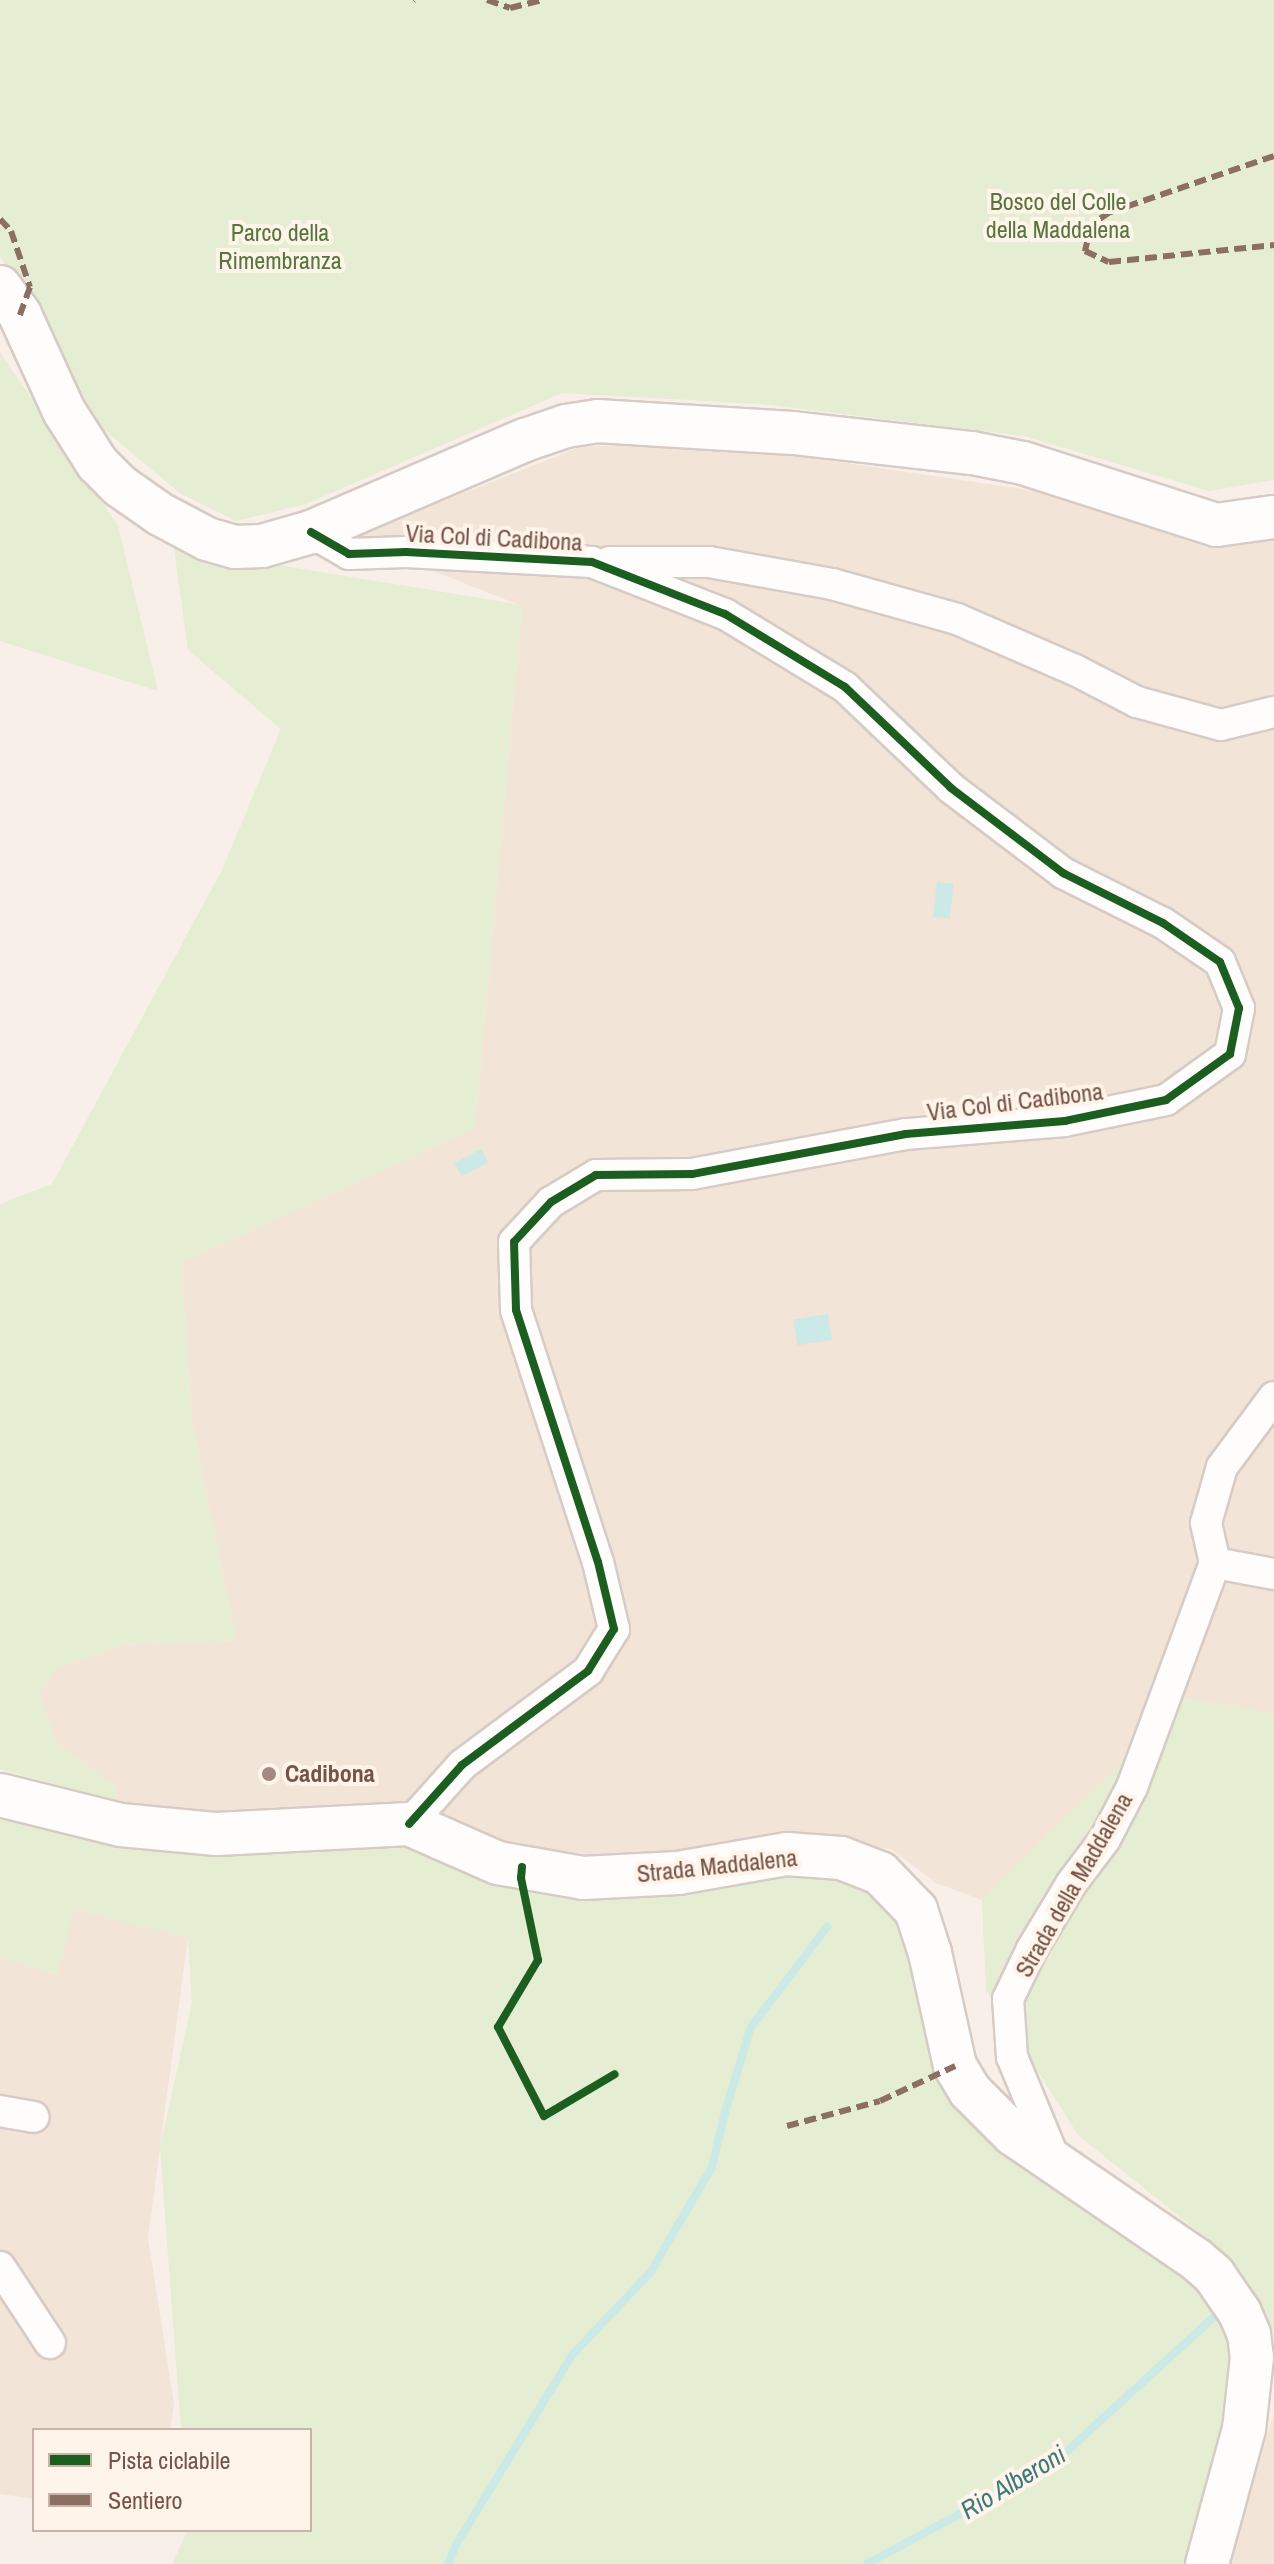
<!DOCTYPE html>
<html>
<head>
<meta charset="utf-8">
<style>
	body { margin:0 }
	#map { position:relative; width:1274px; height:2564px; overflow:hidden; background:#f7efe8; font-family:"Archivo Narrow",sans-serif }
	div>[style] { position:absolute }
	.residential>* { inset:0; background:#f3e4d8 }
	.green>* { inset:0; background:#e5edd2 }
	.water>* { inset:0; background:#cae9e7; transform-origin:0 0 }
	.stream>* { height:8px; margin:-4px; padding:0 4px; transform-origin:4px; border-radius:4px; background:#cae9e7 }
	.roads { filter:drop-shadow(2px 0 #d6cbc5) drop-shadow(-2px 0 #d6cbc5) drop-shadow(0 2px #d6cbc5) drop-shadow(0 -2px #d6cbc5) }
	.street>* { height:30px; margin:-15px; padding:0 15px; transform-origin:15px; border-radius:15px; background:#fefdfc }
	.secondary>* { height:42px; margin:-21px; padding:0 21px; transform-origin:21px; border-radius:21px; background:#fefdfc }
	.quiet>* { height:6px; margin-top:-3px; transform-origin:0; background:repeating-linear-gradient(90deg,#8d6e63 0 12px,transparent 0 18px) }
	.cycleway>* { height:8px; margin:-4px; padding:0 4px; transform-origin:4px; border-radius:4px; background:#1b5e20 }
	.dots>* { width:22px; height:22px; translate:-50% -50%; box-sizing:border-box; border:4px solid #fff4e9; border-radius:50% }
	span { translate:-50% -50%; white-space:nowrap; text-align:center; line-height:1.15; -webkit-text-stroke:8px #fff4e9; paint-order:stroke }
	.park-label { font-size:24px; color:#55763c }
	.street-label { font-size:24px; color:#765247 }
	.poi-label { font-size:24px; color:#765247; font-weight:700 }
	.left { translate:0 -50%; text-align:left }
	.water-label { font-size:26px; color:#3a797c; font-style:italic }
	.legend { position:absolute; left:32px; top:2428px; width:280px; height:104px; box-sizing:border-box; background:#fff4e9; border:2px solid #c8b3a8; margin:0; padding:10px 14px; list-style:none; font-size:24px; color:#765247 }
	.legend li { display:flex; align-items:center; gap:16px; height:40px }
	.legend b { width:40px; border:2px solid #c8b3a8 }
</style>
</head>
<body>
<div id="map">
	<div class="residential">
		<div style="clip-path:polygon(693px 441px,1058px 494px,1207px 548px,1274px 537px,1274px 1714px,1187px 1698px,982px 1900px,936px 1883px,891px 1849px,802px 1839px,640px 1859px,528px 1848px,442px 1818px,160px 1817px,117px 1801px,118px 1788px,56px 1742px,39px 1694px,57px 1668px,122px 1645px,236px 1640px,192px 1420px,181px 1263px,475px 1128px,522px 606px,350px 538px,580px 447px)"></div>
		<div style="clip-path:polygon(73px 1909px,188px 1937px,148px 2238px,174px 2404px,170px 2430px,34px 2430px,34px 2499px,0 2494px,0 1957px,57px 1974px)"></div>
		<div style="clip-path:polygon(1274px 2413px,1274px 2564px,1229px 2564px,1262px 2452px)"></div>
	</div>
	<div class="green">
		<div style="clip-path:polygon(0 0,1274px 0,1274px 480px,1209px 491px,1024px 436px,762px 404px,562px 393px,306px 504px,236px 521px,180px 493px,95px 422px,0 256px)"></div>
		<div style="clip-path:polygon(0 352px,118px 526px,158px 691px,0 641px)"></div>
		<div style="clip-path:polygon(174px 548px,522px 605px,475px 1128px,181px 1263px,192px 1420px,236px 1640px,122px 1645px,57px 1668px,39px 1694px,56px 1742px,118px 1788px,117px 1801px,0 1769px,0 1204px,52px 1184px,222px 870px,281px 729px,188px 650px)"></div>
		<div style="clip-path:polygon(1187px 1698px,1274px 1714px,1274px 2334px,1216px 2246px,1078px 2135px,986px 1990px,982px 1900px)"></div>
		<div style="clip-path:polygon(0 1808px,175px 1854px,402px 1839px,488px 1874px,830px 1869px,893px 1908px,920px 1953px,938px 2042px,962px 2114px,1205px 2283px,1237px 2356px,1187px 2564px,172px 2564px,188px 2530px,310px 2530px,310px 2430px,181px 2430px,160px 2147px,192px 2003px,188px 1938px,74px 1909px,58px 1974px,0 1957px)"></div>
	</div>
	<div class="water">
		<div style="left:937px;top:882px;width:17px;height:35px;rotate:7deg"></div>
		<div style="left:481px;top:1149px;width:15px;height:30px;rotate:62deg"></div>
		<div style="left:828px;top:1314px;width:26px;height:35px;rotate:81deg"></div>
	</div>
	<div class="stream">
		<div style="left:448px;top:2564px;width:23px;rotate:-67deg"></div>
		<div style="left:457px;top:2543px;width:222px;rotate:-58.5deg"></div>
		<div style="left:573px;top:2354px;width:112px;rotate:-46.5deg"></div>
		<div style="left:650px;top:2273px;width:123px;rotate:-59.7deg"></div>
		<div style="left:712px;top:2167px;width:57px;rotate:-76.7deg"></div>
		<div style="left:725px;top:2112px;width:89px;rotate:-73deg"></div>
		<div style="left:751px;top:2027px;width:126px;rotate:-52.8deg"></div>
		<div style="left:867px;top:2564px;width:213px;rotate:-28.4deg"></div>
		<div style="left:1054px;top:2463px;width:218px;rotate:-42.4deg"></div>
	</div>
	<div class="roads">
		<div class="street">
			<div style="left:311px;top:532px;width:44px;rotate:30.1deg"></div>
			<div style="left:349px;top:554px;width:57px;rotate:-2deg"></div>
			<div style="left:406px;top:552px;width:186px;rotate:3.1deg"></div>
			<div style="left:592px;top:562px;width:143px;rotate:21.4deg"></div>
			<div style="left:725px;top:614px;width:140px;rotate:31.3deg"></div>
			<div style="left:845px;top:687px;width:146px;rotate:43.6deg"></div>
			<div style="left:951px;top:788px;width:141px;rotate:37.2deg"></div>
			<div style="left:1063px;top:873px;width:112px;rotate:26.6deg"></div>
			<div style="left:1163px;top:923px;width:69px;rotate:34.4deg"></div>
			<div style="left:1220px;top:962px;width:50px;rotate:67.6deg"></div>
			<div style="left:1239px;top:1008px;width:47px;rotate:101.1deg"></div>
			<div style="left:1230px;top:1054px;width:79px;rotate:144.3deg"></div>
			<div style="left:1166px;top:1100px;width:103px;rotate:168.3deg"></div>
			<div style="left:1065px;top:1121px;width:160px;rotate:175.3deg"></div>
			<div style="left:906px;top:1134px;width:218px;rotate:169.4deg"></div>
			<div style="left:692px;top:1174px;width:96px;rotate:179.4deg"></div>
			<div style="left:596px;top:1175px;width:52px;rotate:149deg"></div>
			<div style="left:551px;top:1202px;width:54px;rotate:132.8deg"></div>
			<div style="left:514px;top:1242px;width:68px;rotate:88.3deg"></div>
			<div style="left:516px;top:1310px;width:265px;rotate:72deg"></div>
			<div style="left:598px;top:1562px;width:69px;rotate:76.6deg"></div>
			<div style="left:614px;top:1629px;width:49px;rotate:121.8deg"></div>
			<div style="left:588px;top:1671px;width:157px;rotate:143.3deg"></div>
			<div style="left:462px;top:1765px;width:79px;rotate:131.9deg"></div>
			<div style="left:610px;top:562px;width:99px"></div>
			<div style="left:709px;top:562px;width:125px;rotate:10.1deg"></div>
			<div style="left:832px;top:584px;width:130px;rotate:15.6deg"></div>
			<div style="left:957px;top:619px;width:129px;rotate:23.4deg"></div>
			<div style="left:1075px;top:670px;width:70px;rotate:27.3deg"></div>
			<div style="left:1137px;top:702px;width:87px;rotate:15.3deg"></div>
			<div style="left:1221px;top:725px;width:55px;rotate:-13.8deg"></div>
			<div style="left:1215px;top:1563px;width:41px;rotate:-102.7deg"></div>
			<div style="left:1206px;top:1523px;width:58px;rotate:-74.1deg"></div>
			<div style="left:1222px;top:1467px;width:87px;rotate:-53.4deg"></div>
			<div style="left:0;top:2111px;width:34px;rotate:10deg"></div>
			<div style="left:1056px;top:2163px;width:115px;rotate:-112.5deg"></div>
			<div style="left:1012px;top:2057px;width:58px;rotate:-93.9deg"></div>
			<div style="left:1008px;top:1999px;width:55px;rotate:-64.4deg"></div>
			<div style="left:1032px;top:1949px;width:76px;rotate:-59deg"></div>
			<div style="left:1071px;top:1884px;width:56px;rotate:-52.9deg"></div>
			<div style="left:1105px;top:1839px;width:59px;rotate:-62.6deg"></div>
			<div style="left:1132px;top:1787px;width:239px;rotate:-69.7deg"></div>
			<div style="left:1215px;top:1563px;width:60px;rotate:10.6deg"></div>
			<div style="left:0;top:2267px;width:91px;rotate:56.7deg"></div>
		</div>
		<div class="secondary">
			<div style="left:0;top:287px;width:34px;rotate:54deg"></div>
			<div style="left:20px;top:315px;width:106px;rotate:65.4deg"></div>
			<div style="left:64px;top:411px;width:62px;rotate:57.6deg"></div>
			<div style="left:97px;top:463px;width:33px;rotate:45deg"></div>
			<div style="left:120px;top:486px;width:49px;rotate:35deg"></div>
			<div style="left:160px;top:514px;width:53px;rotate:28deg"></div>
			<div style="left:207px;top:539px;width:29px;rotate:16deg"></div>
			<div style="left:235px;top:547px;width:27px;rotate:-2deg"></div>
			<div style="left:262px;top:546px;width:51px;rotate:-15.9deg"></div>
			<div style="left:311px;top:532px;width:233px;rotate:-23.3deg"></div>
			<div style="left:525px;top:440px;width:43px;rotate:-18.9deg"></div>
			<div style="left:566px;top:426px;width:31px;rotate:-9deg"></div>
			<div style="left:597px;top:421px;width:196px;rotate:3.5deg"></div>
			<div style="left:793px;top:433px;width:180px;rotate:6.4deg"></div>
			<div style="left:972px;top:453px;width:52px;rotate:11.1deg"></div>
			<div style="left:1023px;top:463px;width:203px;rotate:17.8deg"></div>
			<div style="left:1216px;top:525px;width:59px;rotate:-7.9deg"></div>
			<div style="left:0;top:1795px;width:125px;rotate:13.9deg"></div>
			<div style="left:121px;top:1825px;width:96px;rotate:5.4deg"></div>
			<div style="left:217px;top:1834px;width:192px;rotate:-3deg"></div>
			<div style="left:409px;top:1824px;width:97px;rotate:23.7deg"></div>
			<div style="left:498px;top:1863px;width:86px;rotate:10deg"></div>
			<div style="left:583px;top:1878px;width:95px;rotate:-3deg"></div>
			<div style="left:678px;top:1873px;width:111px;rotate:-9.9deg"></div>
			<div style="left:787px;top:1854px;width:54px;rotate:4.2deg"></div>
			<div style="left:841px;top:1858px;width:42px;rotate:21deg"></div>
			<div style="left:880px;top:1873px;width:52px;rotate:45.8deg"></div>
			<div style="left:916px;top:1910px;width:45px;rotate:72deg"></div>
			<div style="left:930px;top:1953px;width:116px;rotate:77.5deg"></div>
			<div style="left:955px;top:2066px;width:29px;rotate:59deg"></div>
			<div style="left:970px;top:2091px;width:61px;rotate:45deg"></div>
			<div style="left:1013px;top:2134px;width:223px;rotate:34.4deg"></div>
			<div style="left:1197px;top:2260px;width:23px;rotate:41deg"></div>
			<div style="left:1214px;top:2275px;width:46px;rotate:55.6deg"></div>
			<div style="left:1240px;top:2313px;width:23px;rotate:67deg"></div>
			<div style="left:1249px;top:2334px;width:23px;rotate:83deg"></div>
			<div style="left:1252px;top:2357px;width:72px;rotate:96.3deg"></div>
			<div style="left:1244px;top:2429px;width:140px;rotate:105.3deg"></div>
		</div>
	</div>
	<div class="quiet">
		<div style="left:487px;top:0;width:24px;rotate:19deg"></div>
		<div style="left:510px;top:8px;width:32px;rotate:-14deg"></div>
		<div style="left:413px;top:1px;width:1px;rotate:-45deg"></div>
		<div style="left:1274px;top:156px;width:173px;rotate:161.1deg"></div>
		<div style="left:1110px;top:212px;width:23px;rotate:146deg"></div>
		<div style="left:1091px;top:225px;width:27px;rotate:103deg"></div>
		<div style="left:1085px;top:251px;width:26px;rotate:25deg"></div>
		<div style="left:1109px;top:262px;width:166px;rotate:-5.9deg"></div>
		<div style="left:0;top:219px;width:16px;rotate:47deg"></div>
		<div style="left:11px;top:231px;width:59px;rotate:71.3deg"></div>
		<div style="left:30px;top:287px;width:30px;rotate:110deg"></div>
		<div style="left:787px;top:2126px;width:96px;rotate:-15deg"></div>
		<div style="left:880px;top:2101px;width:83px;rotate:-25deg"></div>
	</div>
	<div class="cycleway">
		<div style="left:311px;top:532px;width:44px;rotate:30.1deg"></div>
		<div style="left:349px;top:554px;width:57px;rotate:-2deg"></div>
		<div style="left:406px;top:552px;width:186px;rotate:3.1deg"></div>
		<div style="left:592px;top:562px;width:143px;rotate:21.4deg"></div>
		<div style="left:725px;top:614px;width:140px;rotate:31.3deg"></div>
		<div style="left:845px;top:687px;width:146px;rotate:43.6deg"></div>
		<div style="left:951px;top:788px;width:141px;rotate:37.2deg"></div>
		<div style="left:1063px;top:873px;width:112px;rotate:26.6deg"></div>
		<div style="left:1163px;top:923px;width:69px;rotate:34.4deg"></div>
		<div style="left:1220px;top:962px;width:50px;rotate:67.6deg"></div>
		<div style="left:1239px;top:1008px;width:47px;rotate:101.1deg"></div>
		<div style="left:1230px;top:1054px;width:79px;rotate:144.3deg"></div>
		<div style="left:1166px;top:1100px;width:103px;rotate:168.3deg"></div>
		<div style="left:1065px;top:1121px;width:160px;rotate:175.3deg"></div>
		<div style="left:906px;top:1134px;width:218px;rotate:169.4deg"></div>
		<div style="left:692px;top:1174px;width:96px;rotate:179.4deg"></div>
		<div style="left:596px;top:1175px;width:52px;rotate:149deg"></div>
		<div style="left:551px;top:1202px;width:54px;rotate:132.8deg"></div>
		<div style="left:514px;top:1242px;width:68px;rotate:88.3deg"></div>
		<div style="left:516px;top:1310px;width:265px;rotate:72deg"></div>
		<div style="left:598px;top:1562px;width:69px;rotate:76.6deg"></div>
		<div style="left:614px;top:1629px;width:49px;rotate:121.8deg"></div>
		<div style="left:588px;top:1671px;width:157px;rotate:143.3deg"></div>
		<div style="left:462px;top:1765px;width:79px;rotate:131.9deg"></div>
		<div style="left:522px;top:1867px;width:11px;rotate:95deg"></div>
		<div style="left:521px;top:1878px;width:84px;rotate:78.3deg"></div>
		<div style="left:538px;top:1960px;width:78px;rotate:120.8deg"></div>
		<div style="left:498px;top:2027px;width:100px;rotate:62.7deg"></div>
		<div style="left:544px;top:2116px;width:82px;rotate:-30.6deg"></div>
	</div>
	<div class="dots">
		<div style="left:269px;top:1774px;background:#a3897f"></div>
	</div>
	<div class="park-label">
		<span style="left:1058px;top:216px">Bosco del Colle<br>della Maddalena</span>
		<span style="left:280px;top:247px">Parco della<br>Rimembranza</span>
	</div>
	<div class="street-label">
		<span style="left:494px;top:538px;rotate:3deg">Via Col di Cadibona</span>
		<span style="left:1015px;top:1102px;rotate:-7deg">Via Col di Cadibona</span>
		<span style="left:717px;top:1866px;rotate:-6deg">Strada Maddalena</span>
		<span style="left:1074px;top:1885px;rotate:-60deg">Strada della Maddalena</span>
	</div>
	<div class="poi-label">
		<span class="left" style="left:285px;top:1774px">Cadibona</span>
	</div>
	<div class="water-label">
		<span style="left:1013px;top:2482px;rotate:-31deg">Rio Alberoni</span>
	</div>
	<ul class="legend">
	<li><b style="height:10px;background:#1b5e20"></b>Pista ciclabile</li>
	<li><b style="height:10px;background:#8d6e63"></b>Sentiero</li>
	</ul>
</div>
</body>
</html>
